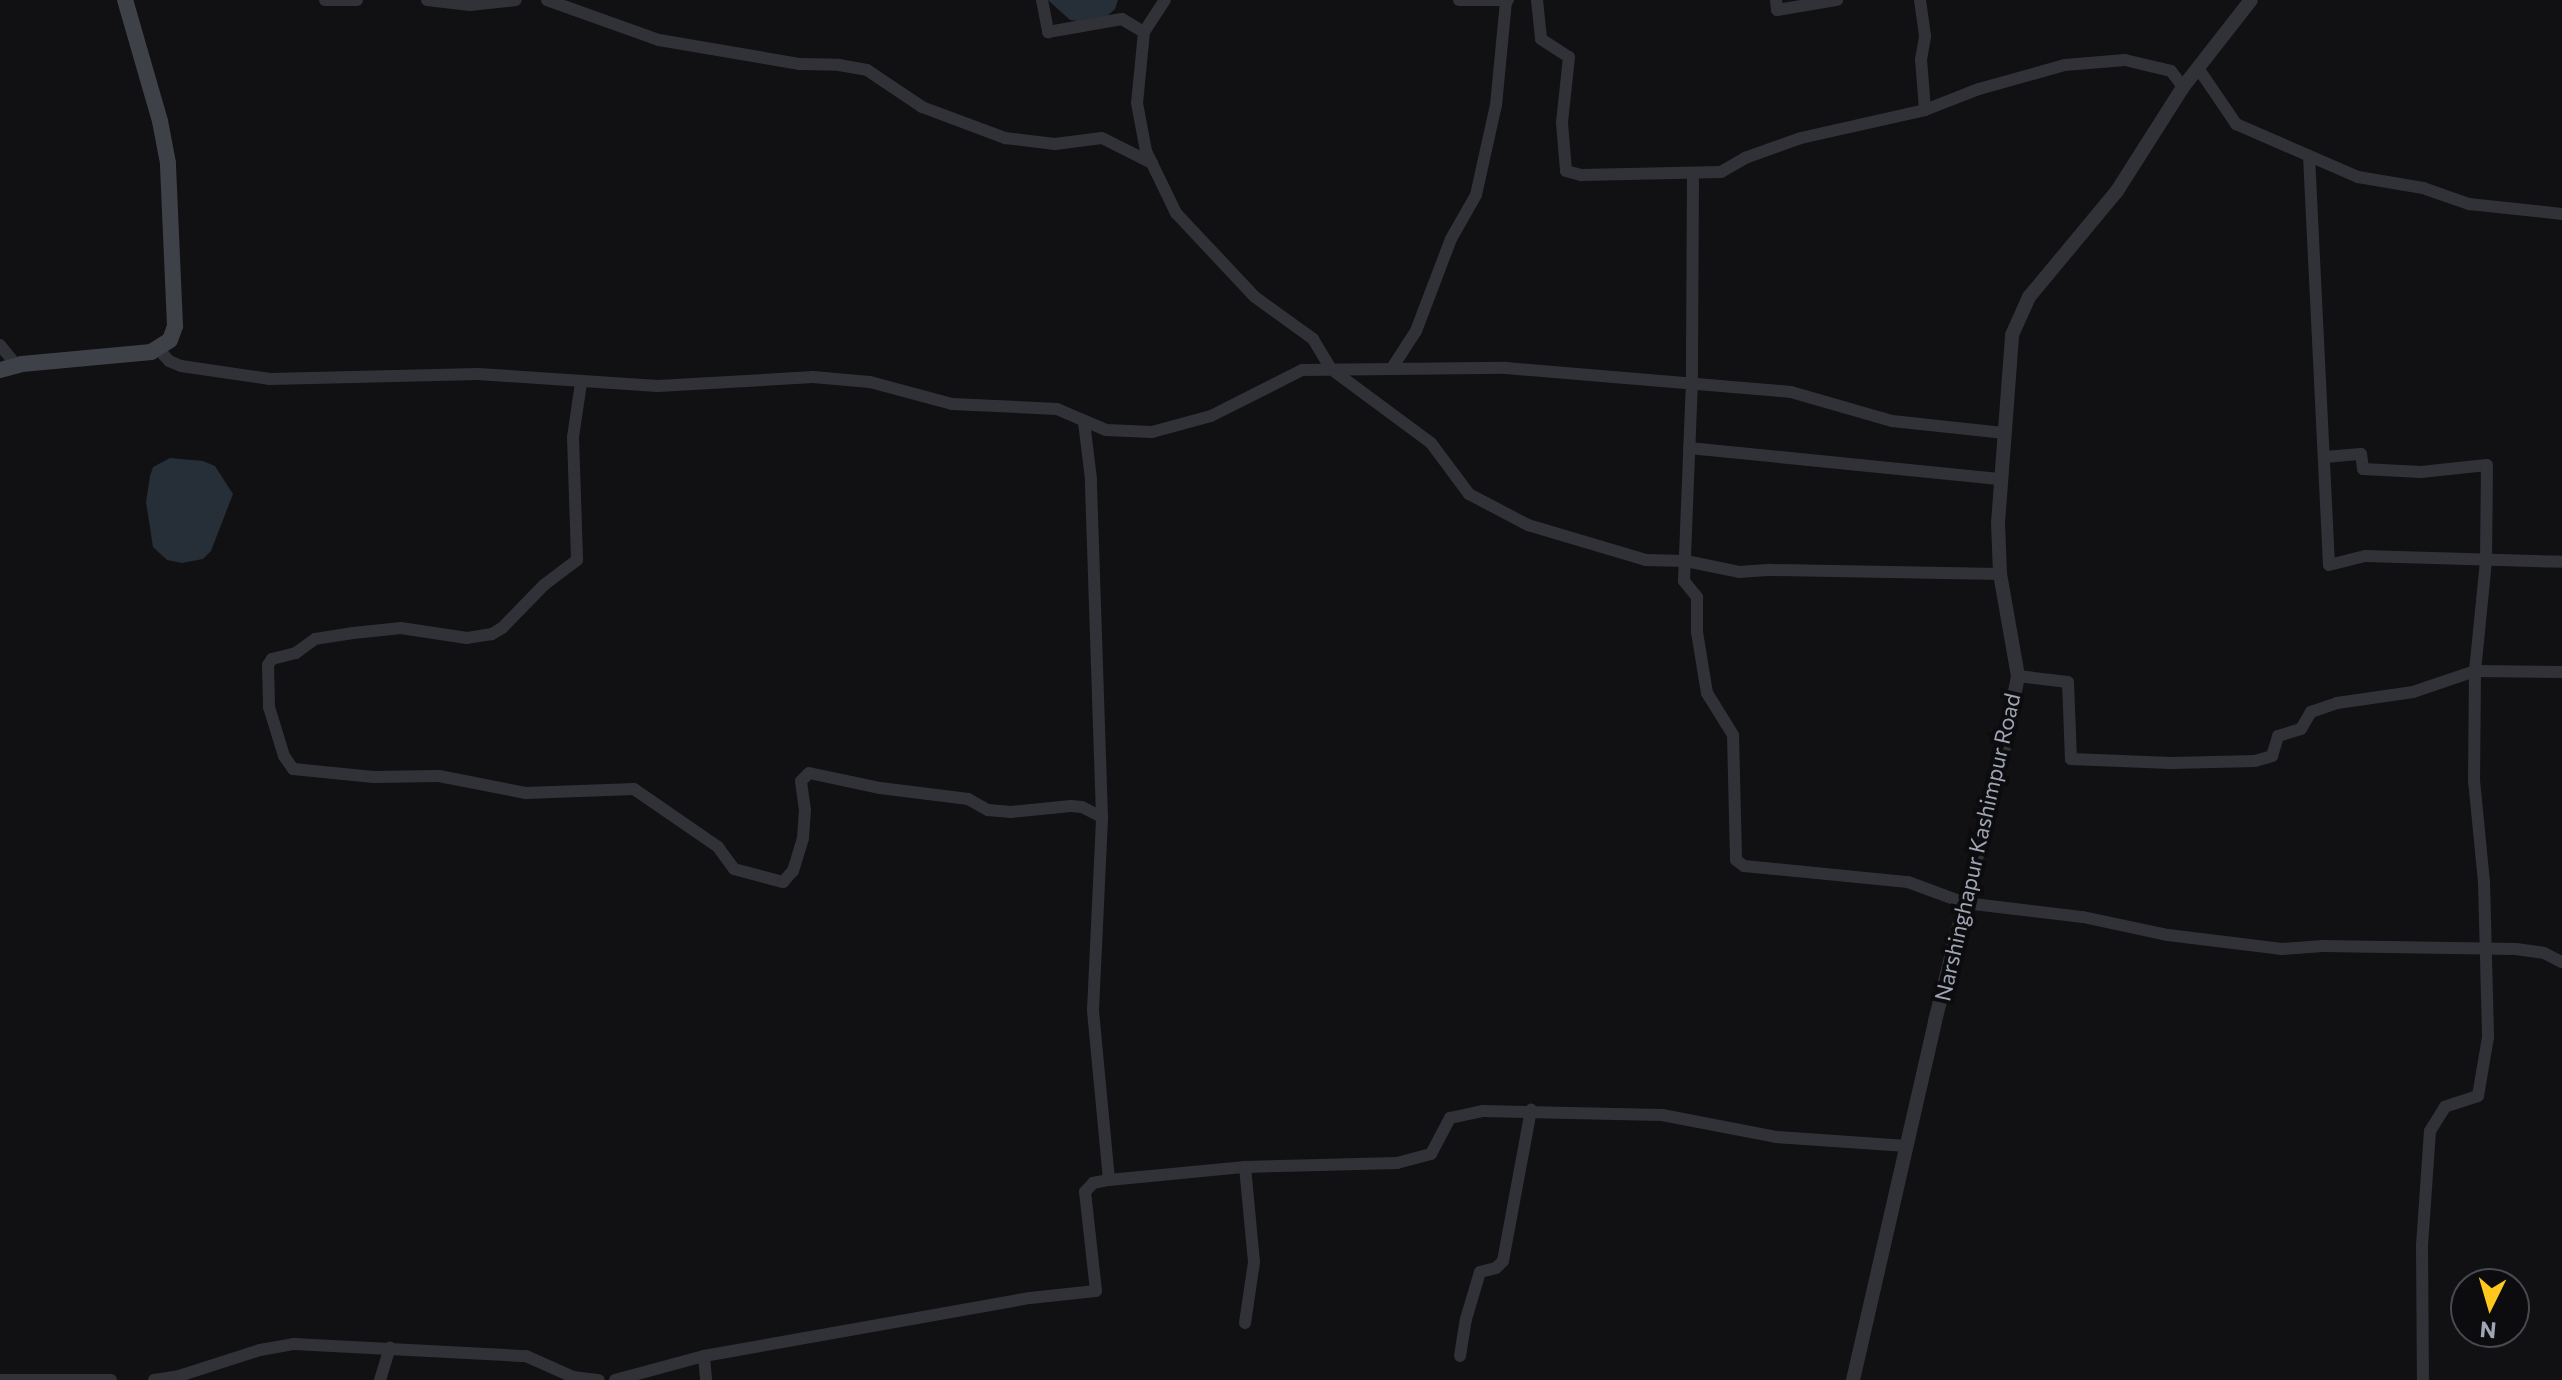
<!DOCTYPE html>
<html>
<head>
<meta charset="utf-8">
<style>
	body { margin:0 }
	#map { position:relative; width:2562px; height:1380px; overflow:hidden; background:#111113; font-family:Commissioner,sans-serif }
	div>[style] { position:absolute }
	.water>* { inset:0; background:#262e37 }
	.minor>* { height:12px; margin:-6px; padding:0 6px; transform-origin:6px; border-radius:6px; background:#313238 }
	.tertiary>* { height:14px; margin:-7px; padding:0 7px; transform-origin:7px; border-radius:7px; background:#313238 }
	.secondary>* { height:16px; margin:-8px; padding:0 8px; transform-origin:8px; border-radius:8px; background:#3f4148 }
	span { translate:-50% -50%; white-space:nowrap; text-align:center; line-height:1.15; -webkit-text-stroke:8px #0c0c0e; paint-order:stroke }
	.street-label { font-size:22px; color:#a0a5b5 }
	.north { position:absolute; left:2450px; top:1268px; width:80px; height:80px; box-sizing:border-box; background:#0c0c0e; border:2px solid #474951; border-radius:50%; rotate:185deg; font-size:22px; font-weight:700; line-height:32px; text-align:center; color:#a0a5b5 }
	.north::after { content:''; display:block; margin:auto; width:28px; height:36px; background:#ffc81c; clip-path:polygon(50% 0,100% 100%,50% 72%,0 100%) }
</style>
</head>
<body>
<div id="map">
	<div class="water">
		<div style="clip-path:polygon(1048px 0,1118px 0,1115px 9px,1106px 17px,1084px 22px,1070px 20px)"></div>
		<div style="clip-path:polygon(170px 458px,203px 461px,215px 466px,233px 494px,211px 551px,203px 559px,182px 563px,167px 560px,153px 547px,146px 502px,150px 476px,153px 467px)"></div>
	</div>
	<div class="minor">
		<div style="left:325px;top:0;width:32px"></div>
		<div style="left:427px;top:0;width:43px;rotate:6.6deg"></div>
		<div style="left:470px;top:5px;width:46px;rotate:-6.2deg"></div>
		<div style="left:547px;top:0;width:119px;rotate:19.7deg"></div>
		<div style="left:659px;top:40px;width:143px;rotate:9.7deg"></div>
		<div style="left:800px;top:64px;width:39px;rotate:1deg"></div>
		<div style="left:839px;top:65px;width:28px;rotate:10deg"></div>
		<div style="left:867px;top:70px;width:66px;rotate:33.9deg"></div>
		<div style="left:922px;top:107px;width:89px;rotate:20.5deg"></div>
		<div style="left:1005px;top:138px;width:50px;rotate:6.8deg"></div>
		<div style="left:1055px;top:144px;width:47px;rotate:-7.3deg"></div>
		<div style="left:1102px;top:138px;width:56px;rotate:26.6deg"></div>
		<div style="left:1042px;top:0;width:33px;rotate:79deg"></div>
		<div style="left:1048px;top:32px;width:75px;rotate:-10deg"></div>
		<div style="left:1122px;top:19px;width:26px;rotate:31deg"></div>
		<div style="left:1144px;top:32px;width:71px;rotate:95.6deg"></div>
		<div style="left:1137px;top:103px;width:49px;rotate:79.4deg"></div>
		<div style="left:1146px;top:151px;width:69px;rotate:64.2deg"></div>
		<div style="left:1176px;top:213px;width:115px;rotate:46.8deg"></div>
		<div style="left:1255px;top:297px;width:72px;rotate:35.9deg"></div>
		<div style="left:1313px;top:339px;width:35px;rotate:59deg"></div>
		<div style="left:1331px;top:369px;width:124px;rotate:36.5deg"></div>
		<div style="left:1431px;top:443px;width:64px;rotate:53.3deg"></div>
		<div style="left:1469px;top:494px;width:67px;rotate:27.7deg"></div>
		<div style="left:1528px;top:525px;width:123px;rotate:16.5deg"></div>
		<div style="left:1646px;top:560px;width:40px;rotate:1.4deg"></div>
		<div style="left:1686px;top:561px;width:54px;rotate:11.7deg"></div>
		<div style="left:1739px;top:572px;width:32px;rotate:-4deg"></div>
		<div style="left:1771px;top:570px;width:229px;rotate:1deg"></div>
		<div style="left:1459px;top:0;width:49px"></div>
		<div style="left:1537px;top:0;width:39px;rotate:84deg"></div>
		<div style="left:1541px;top:39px;width:33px;rotate:33deg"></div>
		<div style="left:1569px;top:57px;width:66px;rotate:96.1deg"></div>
		<div style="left:1562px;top:123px;width:48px;rotate:85.2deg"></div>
		<div style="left:1566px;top:171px;width:16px;rotate:15deg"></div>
		<div style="left:1581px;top:175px;width:140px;rotate:-1.2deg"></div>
		<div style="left:1721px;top:172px;width:28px;rotate:-30deg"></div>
		<div style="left:1745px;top:158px;width:59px;rotate:-19.7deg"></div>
		<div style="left:1801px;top:138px;width:127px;rotate:-12.7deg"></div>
		<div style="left:1925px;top:110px;width:58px;rotate:-21.3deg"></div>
		<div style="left:1979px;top:89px;width:89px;rotate:-15.6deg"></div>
		<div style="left:2065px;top:65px;width:60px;rotate:-4.8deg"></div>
		<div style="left:2125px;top:60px;width:47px;rotate:13.4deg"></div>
		<div style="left:2171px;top:71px;width:20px;rotate:53deg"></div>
		<div style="left:1776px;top:0;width:10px;rotate:84deg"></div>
		<div style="left:1777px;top:10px;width:61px;rotate:-9.5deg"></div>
		<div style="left:1920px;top:0;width:37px;rotate:82deg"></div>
		<div style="left:1925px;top:37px;width:22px;rotate:100deg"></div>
		<div style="left:1921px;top:59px;width:51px;rotate:85.5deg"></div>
		<div style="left:1144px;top:32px;width:38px;rotate:-57deg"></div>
		<div style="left:2198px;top:68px;width:68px;rotate:55.8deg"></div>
		<div style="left:2236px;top:124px;width:133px;rotate:23.5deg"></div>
		<div style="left:2358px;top:177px;width:66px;rotate:9.6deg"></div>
		<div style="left:2423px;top:188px;width:49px;rotate:19.2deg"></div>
		<div style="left:2469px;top:204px;width:94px;rotate:6.1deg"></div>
		<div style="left:2309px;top:156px;width:409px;rotate:87.2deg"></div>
		<div style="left:2329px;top:565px;width:37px;rotate:-14deg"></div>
		<div style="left:2365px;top:556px;width:197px;rotate:1.7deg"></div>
		<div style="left:1693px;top:173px;width:208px;rotate:90.3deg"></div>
		<div style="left:1692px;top:381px;width:200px;rotate:92.3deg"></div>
		<div style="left:1684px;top:581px;width:21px;rotate:51deg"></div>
		<div style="left:1697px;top:597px;width:35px;rotate:90deg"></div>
		<div style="left:1697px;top:632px;width:62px;rotate:80.7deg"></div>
		<div style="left:1707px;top:693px;width:49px;rotate:58.2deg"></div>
		<div style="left:1733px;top:735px;width:125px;rotate:88.6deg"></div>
		<div style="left:1736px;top:860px;width:10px;rotate:37deg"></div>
		<div style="left:1744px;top:866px;width:165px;rotate:5.6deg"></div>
		<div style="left:1908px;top:882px;width:61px;rotate:20.2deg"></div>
		<div style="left:1965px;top:903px;width:119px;rotate:6.8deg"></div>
		<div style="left:2083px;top:917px;width:87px;rotate:12deg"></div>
		<div style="left:2168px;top:935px;width:115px;rotate:7deg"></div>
		<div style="left:2282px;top:949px;width:41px;rotate:-4.2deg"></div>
		<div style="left:2323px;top:946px;width:193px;rotate:0.9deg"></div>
		<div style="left:2516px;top:949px;width:28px;rotate:8deg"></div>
		<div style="left:2544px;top:953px;width:20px;rotate:27deg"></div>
		<div style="left:0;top:345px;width:26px;rotate:51deg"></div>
		<div style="left:158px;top:349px;width:16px;rotate:47deg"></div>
		<div style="left:169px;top:361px;width:13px;rotate:23deg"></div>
		<div style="left:181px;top:366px;width:90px;rotate:8.3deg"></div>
		<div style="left:270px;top:379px;width:208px;rotate:-1.4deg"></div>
		<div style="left:478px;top:374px;width:180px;rotate:3.8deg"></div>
		<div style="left:658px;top:386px;width:155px;rotate:-3.3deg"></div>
		<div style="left:813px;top:377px;width:57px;rotate:5deg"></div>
		<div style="left:870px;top:382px;width:85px;rotate:15deg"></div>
		<div style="left:952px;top:404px;width:105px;rotate:2.7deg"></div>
		<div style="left:1057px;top:409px;width:53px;rotate:23.2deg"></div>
		<div style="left:1106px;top:430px;width:46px;rotate:2.5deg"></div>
		<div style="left:1152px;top:432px;width:61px;rotate:-15.2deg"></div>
		<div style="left:1211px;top:416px;width:102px;rotate:-26.8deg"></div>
		<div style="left:1302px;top:370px;width:204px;rotate:-0.6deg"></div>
		<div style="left:1506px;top:368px;width:286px;rotate:4.8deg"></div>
		<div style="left:1791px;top:392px;width:105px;rotate:16deg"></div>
		<div style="left:1892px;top:421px;width:114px;rotate:6.1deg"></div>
		<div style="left:1392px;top:368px;width:44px;rotate:-57deg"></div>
		<div style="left:1416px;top:331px;width:98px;rotate:-69.2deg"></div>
		<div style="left:1451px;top:239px;width:51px;rotate:-60.4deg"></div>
		<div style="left:1476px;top:195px;width:92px;rotate:-77.5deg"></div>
		<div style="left:1496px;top:105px;width:103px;rotate:-84.5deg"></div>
		<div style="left:581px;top:383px;width:55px;rotate:98.4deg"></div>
		<div style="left:573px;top:437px;width:123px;rotate:88.1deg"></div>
		<div style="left:577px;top:560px;width:41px;rotate:142.9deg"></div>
		<div style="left:544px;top:585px;width:60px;rotate:134.3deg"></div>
		<div style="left:502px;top:628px;width:12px;rotate:149deg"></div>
		<div style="left:492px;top:634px;width:25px;rotate:171deg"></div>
		<div style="left:467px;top:638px;width:67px;rotate:-171.4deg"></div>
		<div style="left:401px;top:628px;width:48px;rotate:174.1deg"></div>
		<div style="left:353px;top:633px;width:38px;rotate:171deg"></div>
		<div style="left:315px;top:639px;width:24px;rotate:144deg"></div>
		<div style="left:296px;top:653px;width:25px;rotate:166deg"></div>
		<div style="left:272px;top:659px;width:7px;rotate:124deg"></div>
		<div style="left:268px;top:665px;width:42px;rotate:88.6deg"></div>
		<div style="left:269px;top:707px;width:51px;rotate:73deg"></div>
		<div style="left:284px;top:756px;width:16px;rotate:55deg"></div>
		<div style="left:293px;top:769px;width:81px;rotate:5.6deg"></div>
		<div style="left:374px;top:777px;width:65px;rotate:-0.9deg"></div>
		<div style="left:439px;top:776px;width:89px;rotate:11.1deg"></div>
		<div style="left:526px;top:793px;width:108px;rotate:-2.1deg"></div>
		<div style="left:634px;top:789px;width:102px;rotate:34.6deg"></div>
		<div style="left:718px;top:847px;width:27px;rotate:54deg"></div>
		<div style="left:734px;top:869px;width:51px;rotate:14.9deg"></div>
		<div style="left:783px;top:882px;width:15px;rotate:-48deg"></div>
		<div style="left:793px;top:871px;width:34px;rotate:-73deg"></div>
		<div style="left:803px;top:838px;width:28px;rotate:-86deg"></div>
		<div style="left:805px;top:810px;width:29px;rotate:-98deg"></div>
		<div style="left:801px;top:781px;width:11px;rotate:-45deg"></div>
		<div style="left:809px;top:773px;width:73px;rotate:11.9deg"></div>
		<div style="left:880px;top:788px;width:89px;rotate:7.1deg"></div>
		<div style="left:968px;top:799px;width:23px;rotate:29deg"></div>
		<div style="left:988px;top:810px;width:23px;rotate:5deg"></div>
		<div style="left:1011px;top:812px;width:60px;rotate:-5.7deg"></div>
		<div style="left:1071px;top:806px;width:11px;rotate:5deg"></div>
		<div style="left:1082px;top:807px;width:22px;rotate:27deg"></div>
		<div style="left:1689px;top:448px;width:314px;rotate:5.7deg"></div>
		<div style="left:2325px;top:457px;width:36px;rotate:-5deg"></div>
		<div style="left:2361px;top:454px;width:15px;rotate:82deg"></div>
		<div style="left:2363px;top:469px;width:58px;rotate:3deg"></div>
		<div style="left:2421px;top:472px;width:66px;rotate:-6.1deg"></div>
		<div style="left:2487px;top:465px;width:96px;rotate:90.6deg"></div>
		<div style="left:2486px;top:561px;width:111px;rotate:95.7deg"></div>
		<div style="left:2475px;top:671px;width:109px;rotate:90.5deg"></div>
		<div style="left:2474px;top:780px;width:102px;rotate:84.4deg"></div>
		<div style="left:2484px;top:882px;width:155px;rotate:88.5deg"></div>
		<div style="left:2488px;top:1037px;width:60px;rotate:99.6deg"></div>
		<div style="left:2478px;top:1096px;width:35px;rotate:162deg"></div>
		<div style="left:2445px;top:1107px;width:28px;rotate:122deg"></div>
		<div style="left:2430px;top:1131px;width:114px;rotate:94deg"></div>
		<div style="left:2422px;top:1245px;width:135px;rotate:89.6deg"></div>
		<div style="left:2018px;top:676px;width:50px;rotate:6.8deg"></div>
		<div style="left:2068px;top:682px;width:77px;rotate:87.8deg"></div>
		<div style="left:2071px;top:759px;width:100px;rotate:2.3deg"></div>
		<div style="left:2171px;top:763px;width:84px;rotate:-1.4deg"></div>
		<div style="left:2255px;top:761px;width:18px;rotate:-16deg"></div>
		<div style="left:2272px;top:756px;width:21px;rotate:-73deg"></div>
		<div style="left:2278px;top:736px;width:24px;rotate:-17deg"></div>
		<div style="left:2301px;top:729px;width:20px;rotate:-60deg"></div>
		<div style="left:2311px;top:712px;width:28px;rotate:-19deg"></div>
		<div style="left:2337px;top:703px;width:77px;rotate:-8.2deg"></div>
		<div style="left:2413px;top:692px;width:65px;rotate:-18.7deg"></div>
		<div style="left:2475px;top:671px;width:87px;rotate:0.7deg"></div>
		<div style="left:1109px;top:1180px;width:137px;rotate:-5.5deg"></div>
		<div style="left:1245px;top:1167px;width:152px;rotate:-1.5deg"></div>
		<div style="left:1397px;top:1163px;width:35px;rotate:-15deg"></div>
		<div style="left:1431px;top:1154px;width:41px;rotate:-62.2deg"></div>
		<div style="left:1450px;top:1118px;width:34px;rotate:-12deg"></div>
		<div style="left:1483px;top:1111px;width:179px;rotate:1.3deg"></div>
		<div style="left:1662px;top:1115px;width:116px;rotate:10.9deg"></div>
		<div style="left:1776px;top:1137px;width:131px;rotate:3.9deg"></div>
		<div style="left:1245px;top:1323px;width:62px;rotate:-81.6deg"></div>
		<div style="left:1254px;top:1262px;width:95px;rotate:-95.4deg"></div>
		<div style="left:704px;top:1356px;width:24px;rotate:85deg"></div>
		<div style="left:1460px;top:1356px;width:37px;rotate:-81deg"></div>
		<div style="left:1466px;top:1319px;width:49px;rotate:-73.4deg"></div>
		<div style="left:1480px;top:1272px;width:16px;rotate:-14deg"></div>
		<div style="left:1496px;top:1268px;width:10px;rotate:-45deg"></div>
		<div style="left:1503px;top:1261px;width:154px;rotate:-79.5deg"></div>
		<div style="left:0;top:1380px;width:111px"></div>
		<div style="left:154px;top:1380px;width:25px;rotate:-9deg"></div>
		<div style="left:179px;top:1376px;width:85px;rotate:-17.8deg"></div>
		<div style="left:260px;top:1350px;width:35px;rotate:-10deg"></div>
		<div style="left:294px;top:1344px;width:232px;rotate:3deg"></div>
		<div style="left:526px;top:1356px;width:51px;rotate:24.1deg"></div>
		<div style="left:573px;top:1377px;width:26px;rotate:7deg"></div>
		<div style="left:380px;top:1380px;width:34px;rotate:-73deg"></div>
		<div style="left:615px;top:1380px;width:92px;rotate:-15.1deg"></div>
		<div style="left:704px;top:1356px;width:331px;rotate:-10.1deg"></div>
		<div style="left:1030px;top:1298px;width:66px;rotate:-6.1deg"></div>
		<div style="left:1096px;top:1291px;width:100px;rotate:-96.3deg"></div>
		<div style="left:1085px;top:1192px;width:12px;rotate:-48deg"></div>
		<div style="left:1093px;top:1183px;width:16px;rotate:-11deg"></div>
		<div style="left:1109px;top:1180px;width:171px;rotate:-95.4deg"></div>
		<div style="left:1093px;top:1010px;width:193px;rotate:-87.3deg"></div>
		<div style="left:1102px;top:817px;width:338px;rotate:-91.9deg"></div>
		<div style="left:1091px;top:479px;width:57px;rotate:-97deg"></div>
	</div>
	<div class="tertiary">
		<div style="left:1853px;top:1380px;width:368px;rotate:-77.1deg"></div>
		<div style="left:1935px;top:1021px;width:272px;rotate:-75.8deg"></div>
		<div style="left:2002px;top:757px;width:83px;rotate:-78.8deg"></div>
		<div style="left:2018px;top:676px;width:104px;rotate:-100deg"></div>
		<div style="left:2000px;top:574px;width:51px;rotate:-92.2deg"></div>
		<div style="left:1998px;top:523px;width:189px;rotate:-85.7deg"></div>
		<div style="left:2012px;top:335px;width:42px;rotate:-65.9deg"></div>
		<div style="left:2029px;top:297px;width:138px;rotate:-50.3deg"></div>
		<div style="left:2117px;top:191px;width:123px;rotate:-57.6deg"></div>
		<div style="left:2183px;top:87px;width:110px;rotate:-52deg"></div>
	</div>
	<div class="secondary">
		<div style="left:0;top:370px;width:23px;rotate:-15deg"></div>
		<div style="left:22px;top:364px;width:130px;rotate:-5.3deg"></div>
		<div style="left:151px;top:352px;width:22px;rotate:-32deg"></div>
		<div style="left:170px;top:340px;width:15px;rotate:-70deg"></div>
		<div style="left:175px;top:326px;width:163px;rotate:-92.5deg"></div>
		<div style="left:168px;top:163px;width:43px;rotate:-100.8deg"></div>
		<div style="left:160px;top:121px;width:126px;rotate:-106.1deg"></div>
	</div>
	<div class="street-label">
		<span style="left:1977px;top:847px;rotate:-77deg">Narshinghapur Kashimpur Road</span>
	</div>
	<div class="north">N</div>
</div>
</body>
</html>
